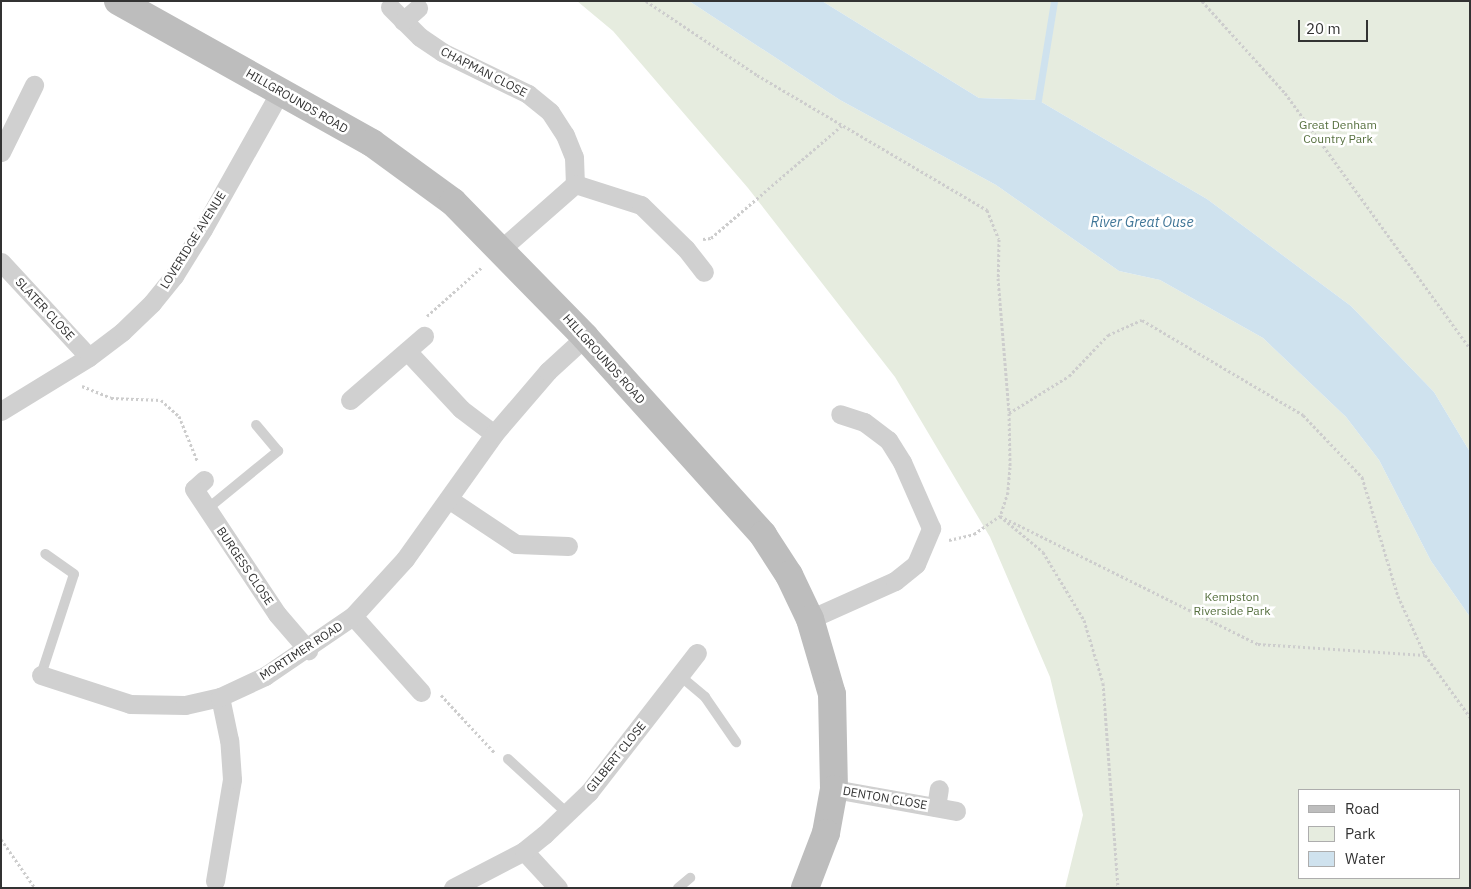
<!DOCTYPE html>
<html>
<head>
<meta charset="utf-8">
<style>
	body { margin:0 }
	#map { position:relative; width:1471px; height:889px; overflow:hidden; background:#fff; font-family:"IBM Plex Sans",sans-serif }
	div>[style] { position:absolute }
	.green>* { inset:0; background:#e6ecdf }
	.water>* { inset:0; background:#cfe2ee }
	.stream>* { height:7px; margin:-3.5px; padding:0 3.5px; transform-origin:3.5px; border-radius:3.5px; background:#cfe2ee }
	.path>* { height:3px; margin-top:-1.5px; transform-origin:0; background:repeating-linear-gradient(90deg,#cdcdcd 0 2.5px,transparent 0 5px) }
	.lane>* { height:10px; margin:-5px; padding:0 5px; transform-origin:5px; border-radius:5px; background:#d0d0d0 }
	.street>* { height:19px; margin:-9.5px; padding:0 9.5px; transform-origin:9.5px; border-radius:9.5px; background:#d0d0d0 }
	.secondary>* { height:28px; margin:-14px; padding:0 14px; transform-origin:14px; border-radius:14px; background:#bdbdbd }
	span { translate:-50% -50%; white-space:nowrap; text-align:center; line-height:1.15; -webkit-text-stroke:5px #fff; paint-order:stroke }
	.street-label { font-size:12px; color:#333 }
	.park-label { font-size:12px; color:#56703f }
	.water-label { font-size:14px; color:#3f7597; font-style:italic }
	.frame { position:absolute; inset:0; border:2px solid #333; pointer-events:none }
	.legend { position:absolute; left:1298px; top:789px; width:162px; height:90px; box-sizing:border-box; background:#fff; border:1px solid #adadad; margin:0; padding:6px 9px; list-style:none; font-size:15px; color:#333 }
	.legend li { display:flex; align-items:center; gap:10px; height:25px }
	.legend b { width:25px; border:1px solid #adadad }
	.scale { position:absolute; left:1298px; top:20px; width:70px; height:22px; box-sizing:border-box; border:2px solid #333; border-top:0; padding-left:6px; font-size:15px; line-height:18px; white-space:nowrap; color:#333; -webkit-text-stroke:4px #fff; paint-order:stroke }
</style>
</head>
<body>
<div id="map">
	<div class="green">
		<div style="clip-path:polygon(evenodd,577px 1px,689px 1px,840px 100px,996px 185px,1119px 271px,1160px 280px,1263px 338px,1346px 417px,1379px 460px,1431px 561px,1470px 617px,1470px 888px,1065px 888px,1083px 815px,1050px 677px,990px 537px,895px 377px,748px 188px,613px 31px,577px 1px,1300px 790px,1460px 790px,1460px 878px,1300px 878px,1300px 790px)"></div>
		<div style="clip-path:polygon(822px 1px,1470px 1px,1470px 452px,1434px 392px,1351px 306px,1207px 199px,1038px 100px,979px 98px)"></div>
	</div>
	<div class="water">
		<div style="clip-path:polygon(689px 1px,822px 1px,979px 98px,1038px 100px,1207px 199px,1351px 306px,1434px 392px,1470px 452px,1470px 617px,1431px 561px,1379px 460px,1346px 417px,1263px 338px,1160px 280px,1119px 271px,996px 185px,840px 100px)"></div>
	</div>
	<div class="stream">
		<div style="left:1038px;top:100px;width:100px;rotate:-80.8deg"></div>
	</div>
	<div class="path">
		<div style="left:646px;top:1px;width:133px;rotate:33.7deg"></div>
		<div style="left:757px;top:75px;width:267px;rotate:30.4deg"></div>
		<div style="left:987px;top:210px;width:31px;rotate:68deg"></div>
		<div style="left:999px;top:239px;width:39px;rotate:91deg"></div>
		<div style="left:998px;top:278px;width:135px;rotate:85.3deg"></div>
		<div style="left:1009px;top:413px;width:54px;rotate:88.9deg"></div>
		<div style="left:1010px;top:467px;width:25px;rotate:95deg"></div>
		<div style="left:1008px;top:492px;width:25px;rotate:108deg"></div>
		<div style="left:1000px;top:516px;width:56px;rotate:39.9deg"></div>
		<div style="left:1043px;top:552px;width:79px;rotate:58.9deg"></div>
		<div style="left:1084px;top:620px;width:66px;rotate:73.2deg"></div>
		<div style="left:1103px;top:683px;width:206px;rotate:85.8deg"></div>
		<div style="left:1202px;top:1px;width:124px;rotate:47.9deg"></div>
		<div style="left:1285px;top:93px;width:316px;rotate:54.1deg"></div>
		<div style="left:703px;top:239px;width:8px;rotate:-7deg"></div>
		<div style="left:711px;top:238px;width:172px;rotate:-40.7deg"></div>
		<div style="left:427px;top:316px;width:74px;rotate:-41.7deg"></div>
		<div style="left:82px;top:386px;width:31px;rotate:22deg"></div>
		<div style="left:111px;top:398px;width:50px;rotate:2.3deg"></div>
		<div style="left:161px;top:400px;width:24px;rotate:42deg"></div>
		<div style="left:179px;top:416px;width:48px;rotate:67.8deg"></div>
		<div style="left:1009px;top:413px;width:70px;rotate:-31.7deg"></div>
		<div style="left:1069px;top:376px;width:57px;rotate:-46.4deg"></div>
		<div style="left:1108px;top:335px;width:37px;rotate:-24deg"></div>
		<div style="left:1142px;top:320px;width:187px;rotate:30.5deg"></div>
		<div style="left:1303px;top:415px;width:86px;rotate:46.4deg"></div>
		<div style="left:1362px;top:477px;width:124px;rotate:73.2deg"></div>
		<div style="left:1398px;top:596px;width:65px;rotate:65.4deg"></div>
		<div style="left:1425px;top:655px;width:77px;rotate:54deg"></div>
		<div style="left:949px;top:540px;width:26px;rotate:-13deg"></div>
		<div style="left:974px;top:534px;width:32px;rotate:-35deg"></div>
		<div style="left:1000px;top:516px;width:288px;rotate:26.4deg"></div>
		<div style="left:1258px;top:644px;width:167px;rotate:3.8deg"></div>
		<div style="left:441px;top:695px;width:78px;rotate:47.1deg"></div>
		<div style="left:1px;top:839px;width:60px;rotate:55.2deg"></div>
	</div>
	<div class="lane">
		<div style="left:207px;top:509px;width:92px;rotate:-39.2deg"></div>
		<div style="left:278px;top:451px;width:34px;rotate:-130deg"></div>
		<div style="left:41px;top:675px;width:106px;rotate:-71.9deg"></div>
		<div style="left:74px;top:574px;width:35px;rotate:-145deg"></div>
		<div style="left:679px;top:675px;width:34px;rotate:40deg"></div>
		<div style="left:705px;top:697px;width:55px;rotate:55.4deg"></div>
		<div style="left:508px;top:759px;width:80px;rotate:42.5deg"></div>
		<div style="left:678px;top:888px;width:16px;rotate:-40deg"></div>
	</div>
	<div class="street">
		<div style="left:390px;top:7px;width:42px;rotate:45deg"></div>
		<div style="left:420px;top:37px;width:27px;rotate:34deg"></div>
		<div style="left:442px;top:52px;width:96px;rotate:26deg"></div>
		<div style="left:528px;top:94px;width:28px;rotate:39deg"></div>
		<div style="left:550px;top:112px;width:27px;rotate:57deg"></div>
		<div style="left:565px;top:135px;width:24px;rotate:68deg"></div>
		<div style="left:574px;top:157px;width:27px;rotate:88deg"></div>
		<div style="left:575px;top:184px;width:98px;rotate:138.7deg"></div>
		<div style="left:403px;top:21px;width:20px;rotate:-41deg"></div>
		<div style="left:1px;top:152px;width:75px;rotate:-63.8deg"></div>
		<div style="left:575px;top:184px;width:69px;rotate:17.7deg"></div>
		<div style="left:641px;top:205px;width:63px;rotate:44.4deg"></div>
		<div style="left:686px;top:249px;width:29px;rotate:52deg"></div>
		<div style="left:1px;top:262px;width:129px;rotate:47.2deg"></div>
		<div style="left:407px;top:351px;width:79px;rotate:47deg"></div>
		<div style="left:461px;top:409px;width:41px;rotate:37.1deg"></div>
		<div style="left:350px;top:400px;width:98px;rotate:-40.9deg"></div>
		<div style="left:1px;top:411px;width:103px;rotate:-31.5deg"></div>
		<div style="left:89px;top:357px;width:41px;rotate:-37.1deg"></div>
		<div style="left:122px;top:332px;width:42px;rotate:-44deg"></div>
		<div style="left:152px;top:303px;width:35px;rotate:-51deg"></div>
		<div style="left:174px;top:276px;width:55px;rotate:-58.3deg"></div>
		<div style="left:203px;top:229px;width:157px;rotate:-60.7deg"></div>
		<div style="left:204px;top:480px;width:13px;rotate:138deg"></div>
		<div style="left:194px;top:489px;width:150px;rotate:56.4deg"></div>
		<div style="left:277px;top:614px;width:48px;rotate:49.3deg"></div>
		<div style="left:450px;top:500px;width:79px;rotate:33.7deg"></div>
		<div style="left:516px;top:544px;width:52px;rotate:2.2deg"></div>
		<div style="left:353px;top:616px;width:102px;rotate:48.2deg"></div>
		<div style="left:810px;top:619px;width:93px;rotate:-24.1deg"></div>
		<div style="left:895px;top:581px;width:27px;rotate:-39deg"></div>
		<div style="left:916px;top:564px;width:39px;rotate:-67deg"></div>
		<div style="left:931px;top:528px;width:72px;rotate:-113.7deg"></div>
		<div style="left:902px;top:462px;width:26px;rotate:-122deg"></div>
		<div style="left:888px;top:440px;width:30px;rotate:-143deg"></div>
		<div style="left:864px;top:422px;width:25px;rotate:-162deg"></div>
		<div style="left:41px;top:675px;width:94px;rotate:18deg"></div>
		<div style="left:130px;top:704px;width:55px;rotate:1deg"></div>
		<div style="left:185px;top:705px;width:36px;rotate:-13deg"></div>
		<div style="left:834px;top:789px;width:124px;rotate:10.2deg"></div>
		<div style="left:936px;top:807px;width:18px;rotate:-81deg"></div>
		<div style="left:524px;top:851px;width:50px;rotate:47.4deg"></div>
		<div style="left:215px;top:881px;width:103px;rotate:-80.5deg"></div>
		<div style="left:232px;top:779px;width:39px;rotate:-94deg"></div>
		<div style="left:229px;top:740px;width:44px;rotate:-101.8deg"></div>
		<div style="left:220px;top:697px;width:50px;rotate:-25deg"></div>
		<div style="left:265px;top:676px;width:107px;rotate:-34.3deg"></div>
		<div style="left:353px;top:616px;width:77px;rotate:-47.6deg"></div>
		<div style="left:405px;top:559px;width:153px;rotate:-54.5deg"></div>
		<div style="left:494px;top:434px;width:83px;rotate:-49.4deg"></div>
		<div style="left:548px;top:371px;width:50px;rotate:-42.6deg"></div>
		<div style="left:453px;top:888px;width:80px;rotate:-27.5deg"></div>
		<div style="left:524px;top:851px;width:26px;rotate:-39deg"></div>
		<div style="left:544px;top:835px;width:62px;rotate:-43.7deg"></div>
		<div style="left:589px;top:792px;width:176px;rotate:-52.2deg"></div>
	</div>
	<div class="secondary">
		<div style="left:118px;top:1px;width:291px;rotate:29.2deg"></div>
		<div style="left:372px;top:143px;width:100px;rotate:36.1deg"></div>
		<div style="left:453px;top:202px;width:189px;rotate:45.6deg"></div>
		<div style="left:585px;top:337px;width:266px;rotate:48deg"></div>
		<div style="left:763px;top:535px;width:48px;rotate:57deg"></div>
		<div style="left:789px;top:575px;width:49px;rotate:64.5deg"></div>
		<div style="left:810px;top:619px;width:78px;rotate:73.7deg"></div>
		<div style="left:832px;top:694px;width:95px;rotate:88.8deg"></div>
		<div style="left:834px;top:789px;width:45px;rotate:100.3deg"></div>
		<div style="left:826px;top:833px;width:59px;rotate:110.9deg"></div>
	</div>
	<div class="street-label">
		<span style="left:484px;top:72px;rotate:27deg">CHAPMAN CLOSE</span>
		<span style="left:297px;top:101px;rotate:30deg">HILLGROUNDS ROAD</span>
		<span style="left:193px;top:240px;rotate:-58deg">LOVERIDGE AVENUE</span>
		<span style="left:45px;top:309px;rotate:47deg">SLATER CLOSE</span>
		<span style="left:604px;top:359px;rotate:48deg">HILLGROUNDS ROAD</span>
		<span style="left:245px;top:566px;rotate:56deg">BURGESS CLOSE</span>
		<span style="left:301px;top:651px;rotate:-33deg">MORTIMER ROAD</span>
		<span style="left:616px;top:757px;rotate:-51deg">GILBERT CLOSE</span>
		<span style="left:885px;top:798px;rotate:10deg">DENTON CLOSE</span>
	</div>
	<div class="park-label">
		<span style="left:1338px;top:132px">Great Denham<br>Country Park</span>
		<span style="left:1232px;top:604px">Kempston<br>Riverside Park</span>
	</div>
	<div class="water-label">
		<span style="left:1142px;top:222px">River Great Ouse</span>
	</div>
	<div class="frame"></div>
	<ul class="legend">
	<li><b style="height:6px;background:#bdbdbd"></b>Road</li>
	<li><b style="height:14px;background:#e6ecdf"></b>Park</li>
	<li><b style="height:14px;background:#cfe2ee"></b>Water</li>
	</ul>
	<div class="scale">20 m</div>
</div>
</body>
</html>
